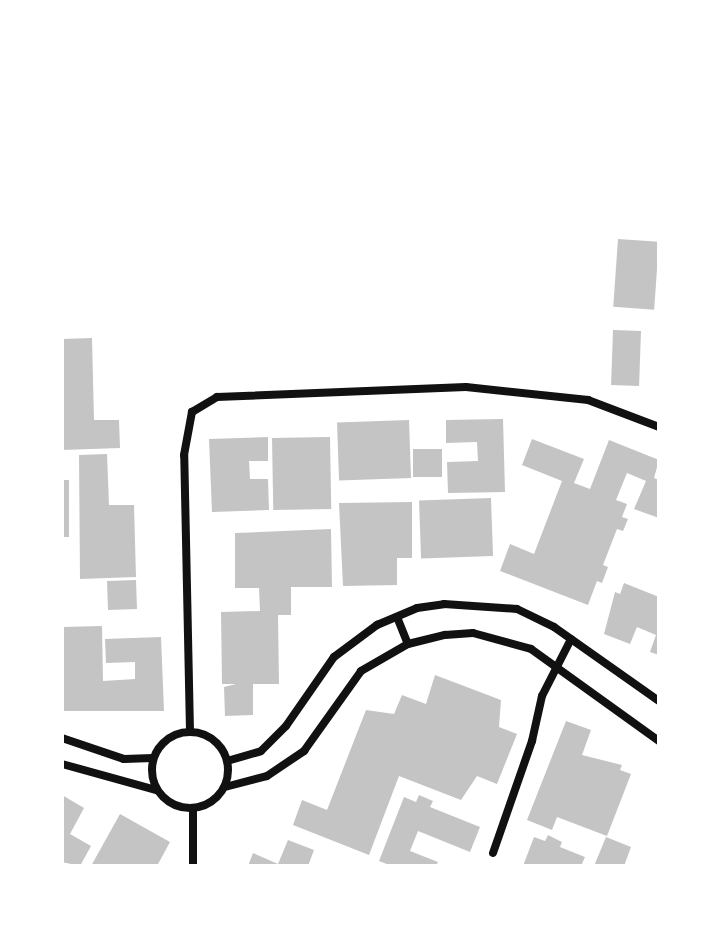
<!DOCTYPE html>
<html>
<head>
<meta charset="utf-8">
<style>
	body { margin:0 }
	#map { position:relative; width:721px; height:928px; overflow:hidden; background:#fff; font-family:"Titillium Web",sans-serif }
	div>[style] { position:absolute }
	.building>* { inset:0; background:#c4c4c4; transform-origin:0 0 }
	.minor>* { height:8px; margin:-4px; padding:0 4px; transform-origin:4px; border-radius:4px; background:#111 }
	.minor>.ring { margin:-4px; padding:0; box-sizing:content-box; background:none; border:8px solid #111; border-radius:50% }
	span { translate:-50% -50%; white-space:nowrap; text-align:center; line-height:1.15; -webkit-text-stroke:8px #fff; paint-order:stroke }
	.frame { position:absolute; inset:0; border:64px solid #fff; pointer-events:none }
</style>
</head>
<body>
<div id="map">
	<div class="building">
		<div style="left:618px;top:239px;width:41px;height:68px;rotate:4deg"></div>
		<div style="left:613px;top:330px;width:28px;height:55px;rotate:2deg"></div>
		<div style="clip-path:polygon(92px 338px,94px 420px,119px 420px,120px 448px,62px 450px,62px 339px)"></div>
		<div style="clip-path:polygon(503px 419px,505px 492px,448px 493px,447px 462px,478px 461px,477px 442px,446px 443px,446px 420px)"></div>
		<div style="left:409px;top:420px;width:58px;height:72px;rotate:88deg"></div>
		<div style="clip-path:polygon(268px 437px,268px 461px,249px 461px,250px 479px,268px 479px,269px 510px,212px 512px,209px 439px)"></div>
		<div style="left:330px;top:437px;width:72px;height:58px;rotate:89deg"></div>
		<div style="clip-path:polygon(532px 439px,584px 459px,574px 483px,590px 489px,609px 440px,659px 460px,654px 478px,659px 480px,659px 518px,634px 509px,646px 481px,627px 473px,616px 500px,627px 504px,622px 517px,628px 519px,623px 531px,617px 529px,603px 565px,608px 567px,602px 583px,597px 581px,588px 605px,500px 571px,510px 544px,534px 554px,562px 481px,522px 465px)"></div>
		<div style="left:442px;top:449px;width:28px;height:29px;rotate:90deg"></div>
		<div style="clip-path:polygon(107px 454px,109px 505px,134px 505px,136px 577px,80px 579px,79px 455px)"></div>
		<div style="left:62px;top:480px;width:7px;height:57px"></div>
		<div style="left:491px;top:498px;width:58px;height:72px;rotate:88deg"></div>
		<div style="clip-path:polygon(412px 502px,412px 558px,397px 558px,397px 585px,343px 586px,339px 503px)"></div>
		<div style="clip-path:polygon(331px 529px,332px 587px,291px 587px,291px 615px,278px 615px,279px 684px,253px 684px,253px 715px,225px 716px,224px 687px,236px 684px,222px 684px,221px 612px,260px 611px,259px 588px,235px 588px,235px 533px)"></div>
		<div style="left:136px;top:580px;width:29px;height:29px;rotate:88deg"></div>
		<div style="clip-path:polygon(624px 583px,659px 597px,659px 655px,650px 652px,656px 635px,637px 627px,630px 644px,604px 634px,615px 592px,620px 594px)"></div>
		<div style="clip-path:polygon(102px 626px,103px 681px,135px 679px,135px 662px,106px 663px,105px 639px,161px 637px,164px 711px,62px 711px,62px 627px)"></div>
		<div style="clip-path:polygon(435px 675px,501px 700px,499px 727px,517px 734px,497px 784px,477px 776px,461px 800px,399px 776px,369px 855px,293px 825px,302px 800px,327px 810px,366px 710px,394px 714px,402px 695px,426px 704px)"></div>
		<div style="clip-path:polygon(566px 721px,591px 730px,582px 755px,622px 765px,620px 770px,631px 774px,607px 836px,557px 817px,552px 830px,527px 820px)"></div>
		<div style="clip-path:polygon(62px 795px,84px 808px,70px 834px,91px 846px,80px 866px,62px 862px)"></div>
		<div style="clip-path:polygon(419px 795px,433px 801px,430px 807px,480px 827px,470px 852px,418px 831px,410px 851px,438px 862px,436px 866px,392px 866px,379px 861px,404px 797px,416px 802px)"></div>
		<div style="clip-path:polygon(120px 814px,170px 842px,157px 866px,91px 866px)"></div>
		<div style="clip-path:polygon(548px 835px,562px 842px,560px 847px,585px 857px,581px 866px,523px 866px,534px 837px,545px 841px)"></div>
		<div style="clip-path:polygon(606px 837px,631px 847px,624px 866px,594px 866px)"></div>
		<div style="clip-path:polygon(288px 840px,314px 850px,308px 866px,248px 866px,253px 853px,278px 864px)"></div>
	</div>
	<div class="minor">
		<div style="left:397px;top:617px;width:29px;rotate:68deg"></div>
		<div style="left:190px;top:731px;width:276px;rotate:-91.2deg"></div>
		<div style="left:184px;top:455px;width:44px;rotate:-79.5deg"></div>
		<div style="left:192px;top:412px;width:29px;rotate:-31deg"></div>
		<div style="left:217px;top:397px;width:249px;rotate:-2.3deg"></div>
		<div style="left:466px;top:387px;width:123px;rotate:6.1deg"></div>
		<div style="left:588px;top:400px;width:76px;rotate:20.8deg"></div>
		<div class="ring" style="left:152px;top:732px;width:68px;height:68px"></div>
		<div style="left:62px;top:738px;width:65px;rotate:18.7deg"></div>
		<div style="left:124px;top:759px;width:29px;rotate:-2deg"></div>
		<div style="left:227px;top:761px;width:35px;rotate:-16deg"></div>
		<div style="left:261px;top:751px;width:35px;rotate:-45deg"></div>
		<div style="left:286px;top:726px;width:84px;rotate:-55.2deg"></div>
		<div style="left:334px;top:657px;width:54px;rotate:-36.7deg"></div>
		<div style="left:377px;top:625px;width:43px;rotate:-23deg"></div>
		<div style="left:417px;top:608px;width:27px;rotate:-8deg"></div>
		<div style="left:444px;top:604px;width:73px;rotate:3.9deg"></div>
		<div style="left:517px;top:609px;width:41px;rotate:25.9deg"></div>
		<div style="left:554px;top:627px;width:128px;rotate:35.2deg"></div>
		<div style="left:62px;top:764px;width:98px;rotate:15.5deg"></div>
		<div style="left:225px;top:787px;width:43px;rotate:-14.7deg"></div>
		<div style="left:267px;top:776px;width:45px;rotate:-34deg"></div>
		<div style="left:304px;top:751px;width:98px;rotate:-54.5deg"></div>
		<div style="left:361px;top:671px;width:54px;rotate:-29.9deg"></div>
		<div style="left:408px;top:644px;width:38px;rotate:-14deg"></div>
		<div style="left:445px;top:635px;width:28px;rotate:-4deg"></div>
		<div style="left:473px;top:633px;width:60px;rotate:15.4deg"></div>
		<div style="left:531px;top:649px;width:158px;rotate:35.7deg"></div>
		<div style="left:493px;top:853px;width:119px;rotate:-70.8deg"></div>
		<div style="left:532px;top:741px;width:46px;rotate:-77.5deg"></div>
		<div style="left:542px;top:696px;width:64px;rotate:-63deg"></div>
		<div style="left:193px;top:866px;width:57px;rotate:-90deg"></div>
	</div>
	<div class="frame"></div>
</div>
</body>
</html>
